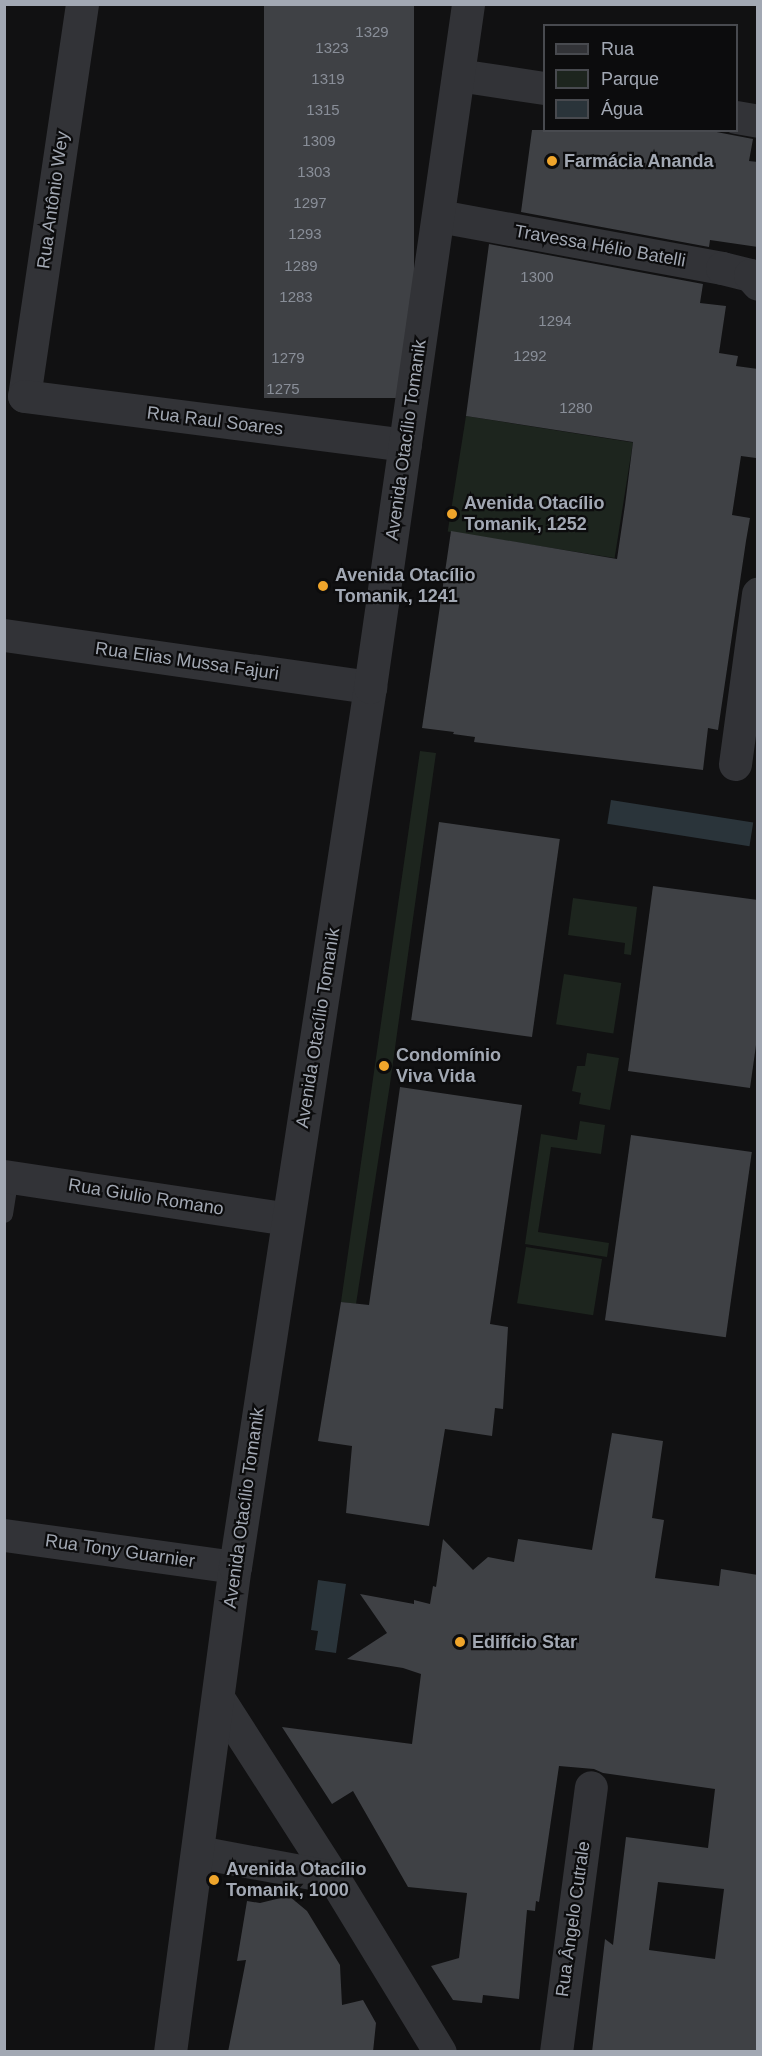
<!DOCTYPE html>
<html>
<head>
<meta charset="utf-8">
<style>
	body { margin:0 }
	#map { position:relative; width:762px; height:2056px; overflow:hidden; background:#111112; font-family:Helvetica,sans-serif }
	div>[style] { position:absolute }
	.green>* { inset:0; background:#1d251e; transform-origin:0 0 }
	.water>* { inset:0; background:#2a343a; transform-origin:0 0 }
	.building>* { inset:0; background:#3f4145; transform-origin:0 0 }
	.service>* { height:18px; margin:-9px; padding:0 9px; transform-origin:9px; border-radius:9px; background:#323337 }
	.minor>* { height:33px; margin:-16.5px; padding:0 16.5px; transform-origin:16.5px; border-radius:16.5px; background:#323337 }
	.tertiary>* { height:33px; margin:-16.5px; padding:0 16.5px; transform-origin:16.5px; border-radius:16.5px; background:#323337 }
	.dots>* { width:16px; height:16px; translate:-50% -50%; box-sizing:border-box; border:3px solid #0c0c0d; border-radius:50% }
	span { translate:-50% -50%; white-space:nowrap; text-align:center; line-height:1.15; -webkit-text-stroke:4.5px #0c0c0d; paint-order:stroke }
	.number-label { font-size:15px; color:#898e98 }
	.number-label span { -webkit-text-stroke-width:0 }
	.poi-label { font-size:18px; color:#a2a8b3; font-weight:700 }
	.left { translate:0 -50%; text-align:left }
	.street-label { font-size:18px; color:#a2a8b3 }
	.frame { position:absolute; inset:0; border:6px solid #a2a8b3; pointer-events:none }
	.legend { position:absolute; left:543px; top:24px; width:195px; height:108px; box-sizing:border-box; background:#0c0c0d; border:2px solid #484a4f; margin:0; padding:8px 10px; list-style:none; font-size:18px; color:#a2a8b3 }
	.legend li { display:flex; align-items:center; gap:12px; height:30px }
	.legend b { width:30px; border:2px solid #484a4f }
</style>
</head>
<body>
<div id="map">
	<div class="green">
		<div style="left:466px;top:416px;width:169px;height:117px;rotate:9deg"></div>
		<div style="clip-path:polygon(420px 751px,436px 753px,390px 1084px,356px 1304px,341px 1302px)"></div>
		<div style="clip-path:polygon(573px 898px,637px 907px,631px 955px,624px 954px,625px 943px,568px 935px)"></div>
		<div style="left:564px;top:974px;width:58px;height:51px;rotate:9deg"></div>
		<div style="clip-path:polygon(587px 1053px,619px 1058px,610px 1110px,579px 1104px,581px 1093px,572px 1091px,577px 1066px,585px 1066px)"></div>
		<div style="clip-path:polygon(580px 1121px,605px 1125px,601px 1154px,551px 1147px,538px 1232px,609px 1243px,607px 1257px,525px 1244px,541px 1134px,577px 1140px)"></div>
		<div style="left:526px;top:1247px;width:77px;height:57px;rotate:9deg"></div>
	</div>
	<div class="water">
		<div style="left:611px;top:800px;width:144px;height:24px;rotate:9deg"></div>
		<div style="clip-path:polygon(318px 1580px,346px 1584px,336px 1653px,315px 1650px,318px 1631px,311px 1630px)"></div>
	</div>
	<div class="building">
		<div style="left:264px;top:4px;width:150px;height:394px"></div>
		<div style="clip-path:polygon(532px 130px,706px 130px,753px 139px,749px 161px,758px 162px,758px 247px,710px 240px,709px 247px,521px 212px)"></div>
		<div style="clip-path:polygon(489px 244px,703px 284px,700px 303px,726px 306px,719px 353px,738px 356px,736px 366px,758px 369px,756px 458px,741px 456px,732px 515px,750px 518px,746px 541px,718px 730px,708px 728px,703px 770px,474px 742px,475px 737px,453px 734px,454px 732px,422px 728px,451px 531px,617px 559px,625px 505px,633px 442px,466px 416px)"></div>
		<div style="left:439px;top:822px;width:122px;height:200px;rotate:8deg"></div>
		<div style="clip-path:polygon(653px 886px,758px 900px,758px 1031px,750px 1088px,628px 1071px)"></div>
		<div style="clip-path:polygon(400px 1087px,522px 1105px,490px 1324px,508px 1327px,503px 1409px,495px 1408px,492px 1436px,445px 1429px,429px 1526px,346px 1513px,352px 1446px,318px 1441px,341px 1302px,369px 1305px)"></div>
		<div style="left:631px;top:1135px;width:122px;height:187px;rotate:8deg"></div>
		<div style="clip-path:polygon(evenodd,612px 1433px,663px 1441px,652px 1518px,664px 1520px,655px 1578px,719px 1586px,721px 1569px,758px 1575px,758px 2052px,592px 2052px,605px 1939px,613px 1945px,626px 1837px,708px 1848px,715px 1789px,603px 1773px,594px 1769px,559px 1766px,539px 1902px,536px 1901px,535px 1911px,527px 1910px,519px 1999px,483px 1995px,482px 2003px,453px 2000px,431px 1966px,459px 1958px,467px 1893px,408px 1887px,353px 1791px,332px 1804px,282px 1727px,412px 1744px,421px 1674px,403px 1668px,347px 1659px,387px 1633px,360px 1594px,414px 1604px,414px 1600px,430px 1604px,433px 1586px,436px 1587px,443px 1539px,473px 1570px,488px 1557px,514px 1562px,518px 1539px,592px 1550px,612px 1433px,658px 1882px,724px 1889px,715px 1959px,649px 1950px,658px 1882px)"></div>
		<div style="clip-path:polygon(289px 1896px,307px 1911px,340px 1965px,342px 2005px,363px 2000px,376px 2023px,373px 2052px,228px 2052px,246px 1960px,237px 1961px,247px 1901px,260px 1903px)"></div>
	</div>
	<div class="service">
		<div style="left:4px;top:1214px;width:37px;rotate:-81deg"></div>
	</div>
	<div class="minor">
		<div style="left:82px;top:4px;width:396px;rotate:98.4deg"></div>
		<div style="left:24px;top:396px;width:384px;rotate:7.3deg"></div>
		<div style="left:458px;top:75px;width:87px;rotate:8.6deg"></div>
		<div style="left:736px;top:117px;width:22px;rotate:10deg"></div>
		<div style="left:439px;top:216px;width:288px;rotate:10.4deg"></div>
		<div style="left:722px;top:268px;width:29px;rotate:14deg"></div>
		<div style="left:750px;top:275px;width:12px;rotate:48deg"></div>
		<div style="left:4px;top:635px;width:370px;rotate:8.1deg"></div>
		<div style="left:735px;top:764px;width:172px;rotate:-82.3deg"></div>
		<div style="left:4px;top:1176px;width:287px;rotate:8.6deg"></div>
		<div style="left:4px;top:1535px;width:233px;rotate:7.9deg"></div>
		<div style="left:218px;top:1698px;width:213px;rotate:57.3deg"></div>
		<div style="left:333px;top:1877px;width:205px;rotate:58.6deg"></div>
		<div style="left:198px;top:1852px;width:137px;rotate:10.5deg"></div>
		<div style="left:556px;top:2052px;width:267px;rotate:-82.5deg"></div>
	</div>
	<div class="tertiary">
		<div style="left:170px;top:2052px;width:489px;rotate:-82.4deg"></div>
		<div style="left:235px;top:1567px;width:890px;rotate:-81.28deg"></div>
		<div style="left:370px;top:687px;width:690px;rotate:-81.83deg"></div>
	</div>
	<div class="dots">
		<div style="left:552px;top:161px;background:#efa52b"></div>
		<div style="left:452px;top:514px;background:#efa52b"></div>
		<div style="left:323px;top:586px;background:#efa52b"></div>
		<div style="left:384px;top:1066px;background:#efa52b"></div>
		<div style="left:460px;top:1642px;background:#efa52b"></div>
		<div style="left:214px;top:1880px;background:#efa52b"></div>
	</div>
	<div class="number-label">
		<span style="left:372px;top:32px">1329</span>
		<span style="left:332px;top:48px">1323</span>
		<span style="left:328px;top:79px">1319</span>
		<span style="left:323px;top:110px">1315</span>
		<span style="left:319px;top:141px">1309</span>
		<span style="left:314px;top:172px">1303</span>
		<span style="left:310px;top:203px">1297</span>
		<span style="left:305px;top:234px">1293</span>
		<span style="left:301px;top:266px">1289</span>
		<span style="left:537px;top:277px">1300</span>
		<span style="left:296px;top:297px">1283</span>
		<span style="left:555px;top:321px">1294</span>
		<span style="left:530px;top:356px">1292</span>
		<span style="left:288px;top:358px">1279</span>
		<span style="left:283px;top:389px">1275</span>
		<span style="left:576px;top:408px">1280</span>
	</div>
	<div class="poi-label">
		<span class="left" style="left:564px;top:161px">Farmácia Ananda</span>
		<span class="left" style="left:464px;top:514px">Avenida Otacílio<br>Tomanik, 1252</span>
		<span class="left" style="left:335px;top:586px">Avenida Otacílio<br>Tomanik, 1241</span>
		<span class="left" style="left:396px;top:1066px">Condomínio<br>Viva Vida</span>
		<span class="left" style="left:472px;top:1642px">Edifício Star</span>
		<span class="left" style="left:226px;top:1880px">Avenida Otacílio<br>Tomanik, 1000</span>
	</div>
	<div class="street-label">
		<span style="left:53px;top:200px;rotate:-82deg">Rua Antônio Wey</span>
		<span style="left:600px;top:246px;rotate:10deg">Travessa Hélio Batelli</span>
		<span style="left:215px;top:421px;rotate:7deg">Rua Raul Soares</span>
		<span style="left:406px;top:440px;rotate:-82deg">Avenida Otacílio Tomanik</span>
		<span style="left:187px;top:661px;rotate:8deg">Rua Elias Mussa Fajuri</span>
		<span style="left:318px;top:1028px;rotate:-81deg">Avenida Otacílio Tomanik</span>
		<span style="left:146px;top:1197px;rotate:9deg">Rua Giulio Romano</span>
		<span style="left:244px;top:1508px;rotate:-82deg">Avenida Otacílio Tomanik</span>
		<span style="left:120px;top:1551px;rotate:8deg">Rua Tony Guarnier</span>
		<span style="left:573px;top:1919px;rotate:-82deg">Rua Ângelo Cutrale</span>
	</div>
	<div class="frame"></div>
	<ul class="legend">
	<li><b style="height:8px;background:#323337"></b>Rua</li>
	<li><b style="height:16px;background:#1d251e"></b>Parque</li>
	<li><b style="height:16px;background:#2a343a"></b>Água</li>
	</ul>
</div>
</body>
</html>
